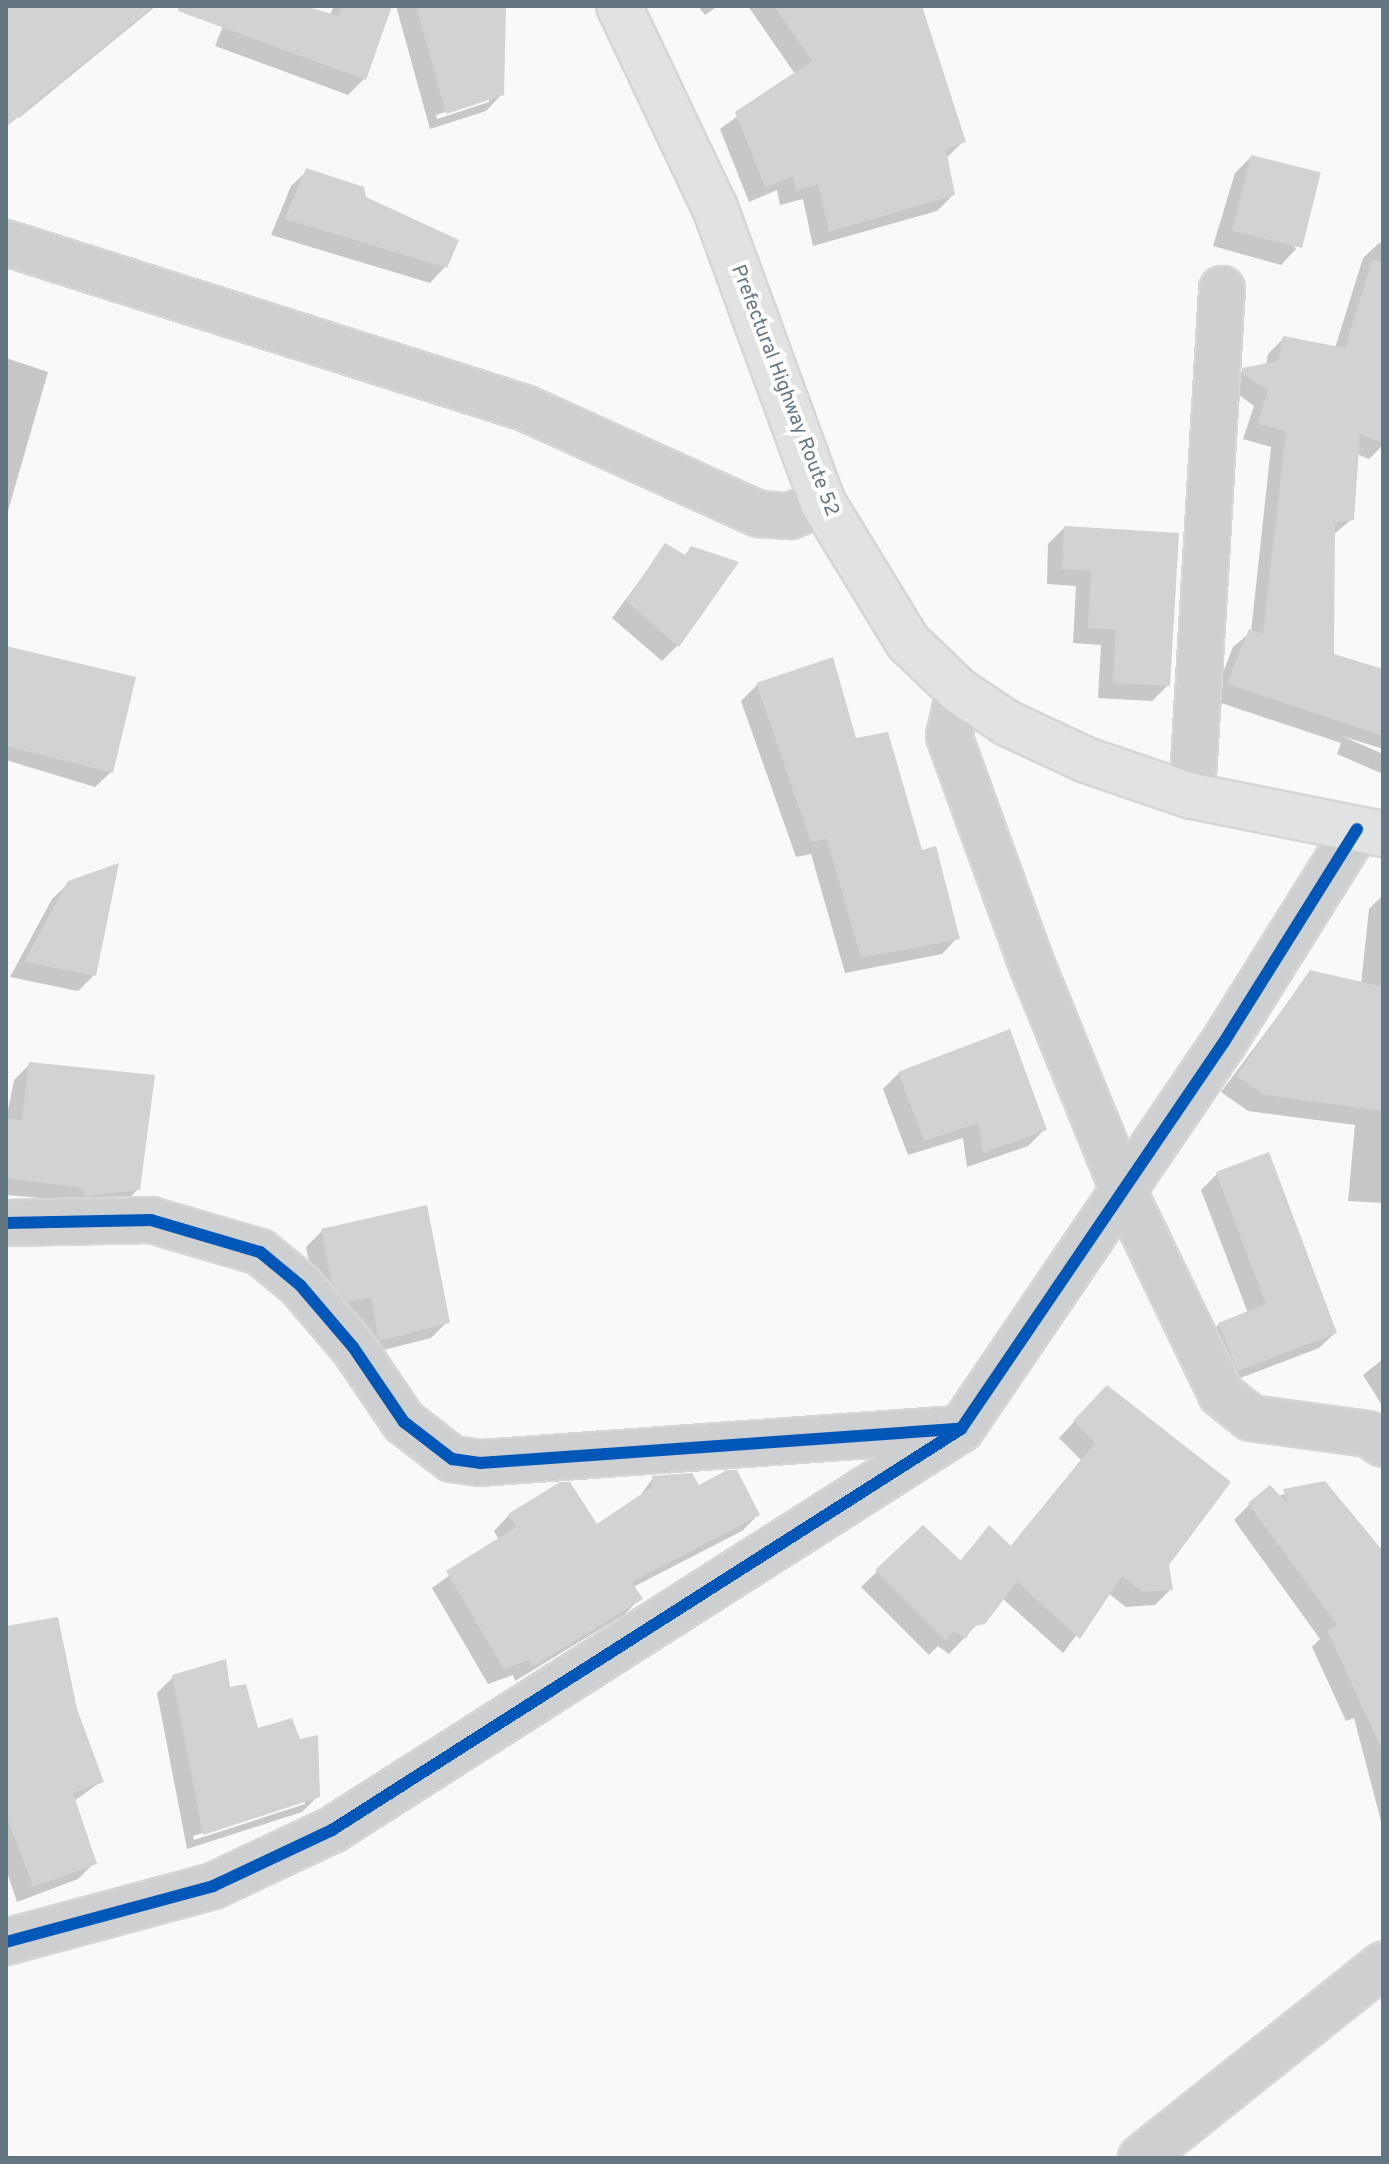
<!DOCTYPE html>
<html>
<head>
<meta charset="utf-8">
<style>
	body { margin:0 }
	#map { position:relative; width:1389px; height:2164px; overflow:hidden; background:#f9f9f9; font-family:Overpass,sans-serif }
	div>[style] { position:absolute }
	.shadow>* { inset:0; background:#0003 }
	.building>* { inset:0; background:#d0d2d3; transform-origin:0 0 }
	.roads { filter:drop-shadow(2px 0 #d5d6d7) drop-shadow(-2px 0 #d5d6d7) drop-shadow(0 2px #d5d6d7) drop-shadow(0 -2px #d5d6d7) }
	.minor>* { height:44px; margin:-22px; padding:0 22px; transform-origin:22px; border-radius:22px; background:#cecfd0 }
	.secondary>* { height:44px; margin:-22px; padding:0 22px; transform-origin:22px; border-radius:22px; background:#e1e2e2 }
	.cycleway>* { height:12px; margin:-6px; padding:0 6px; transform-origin:6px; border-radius:6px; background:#0057b8 }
	span { translate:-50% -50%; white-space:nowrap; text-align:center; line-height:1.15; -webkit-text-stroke:8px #fff; paint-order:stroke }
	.street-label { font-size:20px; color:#657683 }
	.frame { position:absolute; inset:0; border:8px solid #657683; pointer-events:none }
</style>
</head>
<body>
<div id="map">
	<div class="shadow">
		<div style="clip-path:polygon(6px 6px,156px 6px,19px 118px,6px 103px)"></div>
		<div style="clip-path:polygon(231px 6px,298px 6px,330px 15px,334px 6px,390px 6px,364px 79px,348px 95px,215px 46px)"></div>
		<div style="clip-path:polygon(evenodd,396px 6px,500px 6px,502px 94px,486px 111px,430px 129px,396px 6px,489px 98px,489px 102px,437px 119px,436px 115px,489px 98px)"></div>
		<div style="clip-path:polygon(698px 6px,718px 6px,705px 15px)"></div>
		<div style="clip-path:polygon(748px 6px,855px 6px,964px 141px,946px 158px,953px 195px,937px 211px,813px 246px,803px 199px,780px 205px,777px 190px,749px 202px,720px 129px,795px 74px)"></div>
		<div style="clip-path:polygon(1251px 157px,1296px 249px,1281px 265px,1213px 246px,1235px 173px)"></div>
		<div style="clip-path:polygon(307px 171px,364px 198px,445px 267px,430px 283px,271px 235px,291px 186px)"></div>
		<div style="clip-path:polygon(1379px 243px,1383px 244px,1383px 445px,1369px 459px,1357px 454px,1352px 519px,1333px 535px,1332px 655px,1383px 671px,1383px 749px,1342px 736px,1383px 754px,1383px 774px,1337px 754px,1341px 743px,1212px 700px,1233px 647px,1251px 632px,1271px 447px,1243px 439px,1254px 406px,1227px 386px,1243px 370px,1266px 365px,1268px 354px,1284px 338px,1335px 348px,1363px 258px)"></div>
		<div style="clip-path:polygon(6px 358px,48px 372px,6px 518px)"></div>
		<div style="clip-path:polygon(1064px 528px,1168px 685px,1152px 701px,1098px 698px,1101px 645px,1073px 643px,1076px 586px,1047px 584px,1048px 544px)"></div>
		<div style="clip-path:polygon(665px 546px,683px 557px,692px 548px,678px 645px,662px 661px,612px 618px)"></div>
		<div style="clip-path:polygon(6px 646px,111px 772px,95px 787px,6px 760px)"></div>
		<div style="clip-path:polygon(757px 685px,920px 853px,957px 938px,942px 954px,845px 973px,811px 854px,796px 857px,741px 701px)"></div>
		<div style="clip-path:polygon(69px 883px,94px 975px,78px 991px,10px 977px,52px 899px)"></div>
		<div style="clip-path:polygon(1383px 895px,1383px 1203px,1348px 1201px,1355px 1125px,1248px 1111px,1221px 1092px,1311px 972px,1361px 984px,1369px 909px)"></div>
		<div style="clip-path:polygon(30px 1064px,138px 1189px,122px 1205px,6px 1195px,6px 1120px,14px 1080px)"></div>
		<div style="clip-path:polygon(899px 1073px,1044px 1130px,1028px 1146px,967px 1167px,963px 1138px,908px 1155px,883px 1089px)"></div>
		<div style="clip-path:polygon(1217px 1174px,1335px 1333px,1319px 1348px,1222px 1385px,1204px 1340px,1219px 1324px,1248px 1313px,1201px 1190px)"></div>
		<div style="clip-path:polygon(322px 1231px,447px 1322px,431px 1338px,364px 1355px,355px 1312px,331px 1317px,317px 1300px,306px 1247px)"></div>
		<div style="clip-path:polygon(1383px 1359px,1383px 1407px,1363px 1375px)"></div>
		<div style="clip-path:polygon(1091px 1404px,1167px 1564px,1171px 1589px,1155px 1605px,1126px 1607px,1108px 1593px,1063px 1653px,1002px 1598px,949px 1654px,938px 1646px,929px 1655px,861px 1587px,923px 1528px,959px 1562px,989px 1528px,1010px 1547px,1081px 1460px,1059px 1438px)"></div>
		<div style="clip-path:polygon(653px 1478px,699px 1487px,758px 1515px,742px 1531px,633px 1587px,640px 1598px,625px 1614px,515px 1681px,513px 1675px,488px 1684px,432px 1588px,499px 1540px,494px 1531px,509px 1515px,596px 1527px,637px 1500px)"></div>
		<div style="clip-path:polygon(1324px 1483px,1383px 1605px,1383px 1829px,1354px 1718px,1346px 1721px,1312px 1647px,1320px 1639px,1234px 1520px,1250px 1504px)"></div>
		<div style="clip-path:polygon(6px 1628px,75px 1710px,102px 1781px,74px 1801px,94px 1863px,78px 1879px,17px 1902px,6px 1869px)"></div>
		<div style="clip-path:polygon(evenodd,173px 1677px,228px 1690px,256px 1731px,318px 1796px,302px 1812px,187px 1849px,157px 1693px,173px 1677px,305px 1800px,305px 1804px,194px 1840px,193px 1836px,305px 1800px)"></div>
	</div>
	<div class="building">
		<div style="clip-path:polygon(6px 6px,154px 6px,6px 127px)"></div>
		<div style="clip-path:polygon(179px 6px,305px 6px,338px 16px,342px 6px,392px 6px,366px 80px,178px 11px)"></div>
		<div style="clip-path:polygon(416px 6px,506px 6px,504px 95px,446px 114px)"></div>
		<div style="clip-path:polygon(774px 6px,922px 6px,966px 142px,946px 149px,955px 195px,829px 232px,818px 184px,796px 191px,793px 176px,765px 188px,735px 112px,812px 61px)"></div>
		<div style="left:1251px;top:155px;width:72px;height:78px;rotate:14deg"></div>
		<div style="clip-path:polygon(306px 168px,364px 187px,366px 197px,459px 240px,447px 268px,285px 219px)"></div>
		<div style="clip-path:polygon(1372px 260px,1383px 261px,1383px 443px,1360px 434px,1354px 520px,1335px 523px,1334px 654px,1383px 669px,1383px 736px,1227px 684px,1249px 629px,1263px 634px,1286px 431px,1257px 424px,1268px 390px,1242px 374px,1242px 368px,1278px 361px,1283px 336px,1345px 348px)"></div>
		<div style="clip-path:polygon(1064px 526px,1179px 533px,1170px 686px,1113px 683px,1116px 630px,1088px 628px,1091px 571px,1062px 569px)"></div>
		<div style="clip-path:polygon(665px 543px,685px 555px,691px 546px,739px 562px,679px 647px,626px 601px)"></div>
		<div style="clip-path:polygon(6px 646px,136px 677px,113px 773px,6px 746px)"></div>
		<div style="clip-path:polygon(833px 657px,856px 738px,888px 732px,922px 850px,936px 846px,960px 939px,861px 958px,827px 839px,811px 842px,756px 683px)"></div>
		<div style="clip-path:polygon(119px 863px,96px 976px,24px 962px,68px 881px)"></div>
		<div style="clip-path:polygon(1310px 970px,1383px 987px,1383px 1111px,1265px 1095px,1236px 1076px)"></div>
		<div style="clip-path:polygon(1010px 1029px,1047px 1130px,983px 1153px,978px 1123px,924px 1141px,898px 1072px)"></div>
		<div style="clip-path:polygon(29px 1062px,155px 1075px,140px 1190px,84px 1196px,83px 1188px,6px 1178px,6px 1118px,22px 1120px)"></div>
		<div style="clip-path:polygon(1269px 1152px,1337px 1333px,1238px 1371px,1218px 1323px,1266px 1304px,1216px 1172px)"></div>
		<div style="clip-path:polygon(427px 1205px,450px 1323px,379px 1341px,371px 1298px,348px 1302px,332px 1284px,321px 1229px)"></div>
		<div style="clip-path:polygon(1107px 1385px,1231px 1482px,1169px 1565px,1173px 1590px,1142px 1592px,1122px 1576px,1080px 1639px,1017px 1582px,985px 1624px,973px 1626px,966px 1639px,954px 1631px,946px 1641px,875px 1570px,923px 1525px,961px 1561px,989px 1525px,1011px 1546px,1095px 1443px,1073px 1421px)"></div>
		<div style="clip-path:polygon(727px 1470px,737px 1470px,760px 1515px,632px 1582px,643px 1599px,532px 1667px,529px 1660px,504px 1669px,446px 1571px,516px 1527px,508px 1514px,560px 1482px,570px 1482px,597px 1524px,652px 1487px,652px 1476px,692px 1473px,699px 1485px)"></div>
		<div style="clip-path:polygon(1325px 1481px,1383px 1551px,1383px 1752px,1327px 1630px,1337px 1625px,1248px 1503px,1270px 1485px,1289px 1505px,1283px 1489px)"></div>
		<div style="clip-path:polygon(58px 1617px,77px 1709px,104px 1782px,73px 1793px,97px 1864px,33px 1887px,6px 1814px,6px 1626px)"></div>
		<div style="clip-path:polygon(226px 1659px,230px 1687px,246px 1684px,258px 1728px,292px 1718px,300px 1739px,318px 1735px,320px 1797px,203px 1835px,172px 1675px)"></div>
	</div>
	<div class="roads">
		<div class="minor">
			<div style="left:6px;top:243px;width:545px;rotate:17.64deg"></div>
			<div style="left:525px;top:408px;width:257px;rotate:24.4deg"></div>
			<div style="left:759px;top:514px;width:31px;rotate:4deg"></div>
			<div style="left:790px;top:516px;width:35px;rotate:-22deg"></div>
			<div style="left:959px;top:691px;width:46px;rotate:102.5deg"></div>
			<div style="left:949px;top:736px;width:238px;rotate:70.1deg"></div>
			<div style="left:1030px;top:960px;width:250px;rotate:67.9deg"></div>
			<div style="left:1124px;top:1192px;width:224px;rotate:64.3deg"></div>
			<div style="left:1221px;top:1394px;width:38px;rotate:39deg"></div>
			<div style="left:1251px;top:1418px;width:118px;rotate:7.8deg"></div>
			<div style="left:1368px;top:1434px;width:18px;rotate:34deg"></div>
			<div style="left:1192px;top:796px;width:508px;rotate:-86.61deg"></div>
			<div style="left:6px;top:1223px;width:145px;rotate:-1.2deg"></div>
			<div style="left:151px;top:1220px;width:114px;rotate:16.4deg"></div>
			<div style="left:260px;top:1252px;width:52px;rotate:39.5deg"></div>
			<div style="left:300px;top:1285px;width:82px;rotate:49.5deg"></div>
			<div style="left:353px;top:1347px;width:91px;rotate:55.8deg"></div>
			<div style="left:404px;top:1422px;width:61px;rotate:37.6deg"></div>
			<div style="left:452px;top:1459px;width:28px;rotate:8deg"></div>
			<div style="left:480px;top:1463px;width:478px;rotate:-4.1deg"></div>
			<div style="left:6px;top:1942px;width:214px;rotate:-15.1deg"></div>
			<div style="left:213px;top:1886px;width:132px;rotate:-25.2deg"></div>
			<div style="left:332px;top:1830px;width:746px;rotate:-32.52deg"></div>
			<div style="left:961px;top:1429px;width:468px;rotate:-55.8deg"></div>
			<div style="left:1224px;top:1042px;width:251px;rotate:-58deg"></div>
			<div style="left:1141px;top:2158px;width:310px;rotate:-38.6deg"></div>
		</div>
		<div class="secondary">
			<div style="left:619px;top:6px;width:224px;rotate:64.6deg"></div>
			<div style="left:715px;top:208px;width:314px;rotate:69.9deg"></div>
			<div style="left:823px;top:503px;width:163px;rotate:58.6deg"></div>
			<div style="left:908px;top:642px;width:71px;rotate:43.9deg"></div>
			<div style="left:959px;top:691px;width:58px;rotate:33.7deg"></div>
			<div style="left:1007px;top:723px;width:87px;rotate:25.1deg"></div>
			<div style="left:1086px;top:760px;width:112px;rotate:18.8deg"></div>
			<div style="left:1192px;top:796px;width:195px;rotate:11.3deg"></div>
		</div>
	</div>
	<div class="cycleway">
		<div style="left:6px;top:1223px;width:145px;rotate:-1.2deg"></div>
		<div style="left:151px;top:1220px;width:114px;rotate:16.4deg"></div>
		<div style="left:260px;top:1252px;width:52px;rotate:39.5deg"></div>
		<div style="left:300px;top:1285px;width:82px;rotate:49.5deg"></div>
		<div style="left:353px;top:1347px;width:91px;rotate:55.8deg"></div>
		<div style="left:404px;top:1422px;width:61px;rotate:37.6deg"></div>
		<div style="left:452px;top:1459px;width:28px;rotate:8deg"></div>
		<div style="left:480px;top:1463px;width:480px;rotate:-4.1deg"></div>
		<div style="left:6px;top:1942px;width:214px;rotate:-15.1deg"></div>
		<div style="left:213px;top:1886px;width:132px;rotate:-25.2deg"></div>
		<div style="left:332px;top:1830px;width:746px;rotate:-32.52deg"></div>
		<div style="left:961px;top:1429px;width:468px;rotate:-55.8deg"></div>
		<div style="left:1224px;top:1042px;width:251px;rotate:-58deg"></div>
	</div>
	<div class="street-label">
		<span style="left:784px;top:391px;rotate:69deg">Prefectural Highway Route 52</span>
	</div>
	<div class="frame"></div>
</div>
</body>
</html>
